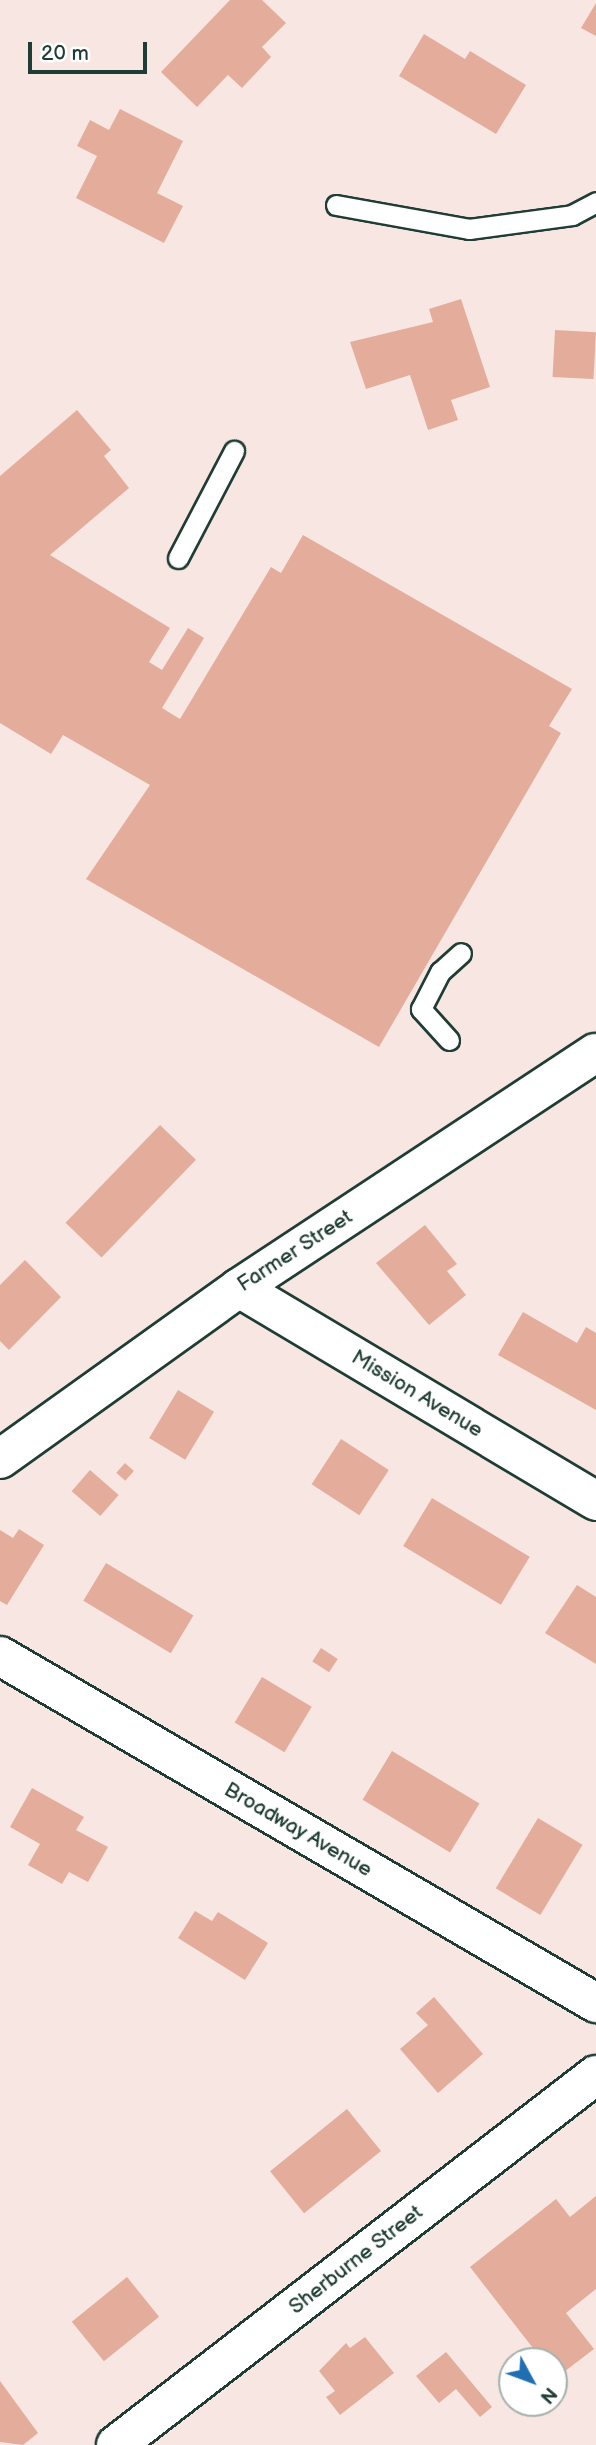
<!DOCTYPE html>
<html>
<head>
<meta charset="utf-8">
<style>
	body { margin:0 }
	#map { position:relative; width:596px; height:2445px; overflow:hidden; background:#f7e6e1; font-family:"Balsamiq Sans",sans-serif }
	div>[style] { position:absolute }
	.building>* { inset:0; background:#e4ad9b; transform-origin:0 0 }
	.roads { filter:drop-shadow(2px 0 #1f3d34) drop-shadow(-2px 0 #1f3d34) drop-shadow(0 2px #1f3d34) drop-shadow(0 -2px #1f3d34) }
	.service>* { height:19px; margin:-9.5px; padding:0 9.5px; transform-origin:9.5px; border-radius:9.5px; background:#fff }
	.minor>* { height:38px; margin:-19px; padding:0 19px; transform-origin:19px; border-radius:19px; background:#fff }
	span { translate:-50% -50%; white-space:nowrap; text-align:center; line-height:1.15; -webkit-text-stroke:7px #fff; paint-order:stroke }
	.street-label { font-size:21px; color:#1f3d34 }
	.north { position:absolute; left:498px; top:2347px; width:70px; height:70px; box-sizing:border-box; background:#fff; border:2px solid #a5b1ae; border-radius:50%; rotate:131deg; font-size:19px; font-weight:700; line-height:28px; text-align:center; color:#1f3d34 }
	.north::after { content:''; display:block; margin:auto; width:24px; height:32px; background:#1f6fb2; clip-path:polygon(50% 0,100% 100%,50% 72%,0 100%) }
	.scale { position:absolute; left:28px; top:42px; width:119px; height:32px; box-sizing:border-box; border:4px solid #1f3d34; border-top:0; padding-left:9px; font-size:21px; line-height:24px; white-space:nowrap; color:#1f3d34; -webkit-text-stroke:5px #fff; paint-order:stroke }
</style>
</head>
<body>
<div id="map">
	<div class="building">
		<div style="clip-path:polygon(230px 0,262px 0,286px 23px,262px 47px,271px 57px,242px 88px,228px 75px,197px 107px,161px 72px)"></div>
		<div style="clip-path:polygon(596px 3px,596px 36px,581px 28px)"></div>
		<div style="clip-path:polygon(424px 34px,465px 59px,470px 51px,526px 85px,496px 134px,399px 76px)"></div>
		<div style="clip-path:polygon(120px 109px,183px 141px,157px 193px,183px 206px,164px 243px,76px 198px,97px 156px,77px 146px,90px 120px,109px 130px)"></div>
		<div style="clip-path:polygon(461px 299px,490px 387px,451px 400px,458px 420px,428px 430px,410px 375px,366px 389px,350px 342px,433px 322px,429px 309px)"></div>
		<div style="left:555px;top:330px;width:41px;height:47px;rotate:3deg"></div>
		<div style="clip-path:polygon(77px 410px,111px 450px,104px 456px,129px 488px,50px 555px,170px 628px,149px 662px,162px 670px,188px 628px,204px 638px,162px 708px,180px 719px,271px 567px,281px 573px,303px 535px,572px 689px,549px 726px,561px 733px,379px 1047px,86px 879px,150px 785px,63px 735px,51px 754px,0 723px,0 476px)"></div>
		<div style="left:160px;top:1125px;width:50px;height:136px;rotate:44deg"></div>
		<div style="clip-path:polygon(425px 1225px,457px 1264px,447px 1271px,466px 1295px,429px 1325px,376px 1263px)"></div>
		<div style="clip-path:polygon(25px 1260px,61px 1297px,9px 1350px,0 1341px,0 1285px)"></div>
		<div style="clip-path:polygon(523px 1312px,577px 1343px,586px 1327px,596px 1333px,596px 1410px,498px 1355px)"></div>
		<div style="left:178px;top:1390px;width:42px;height:56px;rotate:31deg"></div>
		<div style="left:341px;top:1439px;width:57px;height:54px;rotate:33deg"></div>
		<div style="left:125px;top:1463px;width:12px;height:13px;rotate:42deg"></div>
		<div style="left:90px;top:1470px;width:38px;height:28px;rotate:41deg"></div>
		<div style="left:432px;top:1498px;width:114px;height:56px;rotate:31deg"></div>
		<div style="clip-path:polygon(19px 1529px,44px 1545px,7px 1605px,0 1601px,0 1530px,13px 1538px)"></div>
		<div style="left:106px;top:1563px;width:102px;height:44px;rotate:31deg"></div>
		<div style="clip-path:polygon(577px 1585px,596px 1597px,596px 1664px,545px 1633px)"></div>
		<div style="left:321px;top:1648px;width:20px;height:16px;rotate:33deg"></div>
		<div style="left:262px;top:1677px;width:58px;height:53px;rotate:31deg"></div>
		<div style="left:392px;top:1751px;width:102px;height:57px;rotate:31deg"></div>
		<div style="clip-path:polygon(32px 1788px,84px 1817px,76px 1830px,108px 1847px,88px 1882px,69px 1872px,62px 1884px,28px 1865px,40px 1844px,10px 1827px)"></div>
		<div style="left:538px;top:1818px;width:52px;height:82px;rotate:31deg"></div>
		<div style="clip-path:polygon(195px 1911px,212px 1921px,218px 1912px,268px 1943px,245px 1980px,178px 1938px)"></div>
		<div style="clip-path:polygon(434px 1997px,483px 2054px,438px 2093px,400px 2049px,428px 2025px,416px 2013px)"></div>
		<div style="left:347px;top:2109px;width:54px;height:99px;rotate:51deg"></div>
		<div style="clip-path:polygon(596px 2196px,596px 2289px,566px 2313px,594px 2349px,556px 2378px,554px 2361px,543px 2361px,470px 2267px,556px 2199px,570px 2217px)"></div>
		<div style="left:127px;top:2277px;width:51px;height:71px;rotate:51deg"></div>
		<div style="clip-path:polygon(365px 2337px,394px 2373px,340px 2415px,326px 2397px,335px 2391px,319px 2371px,346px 2343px,350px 2348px)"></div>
		<div style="clip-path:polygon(446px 2352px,492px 2407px,480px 2417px,456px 2389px,439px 2403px,416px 2376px)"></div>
		<div style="clip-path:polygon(0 2381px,38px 2433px,23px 2445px,0 2442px)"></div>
	</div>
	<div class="roads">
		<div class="service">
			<div style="left:336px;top:205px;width:135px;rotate:10.2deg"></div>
			<div style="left:469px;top:229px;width:104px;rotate:-7.7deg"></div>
			<div style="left:572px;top:215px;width:27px;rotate:-28deg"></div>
			<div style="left:178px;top:558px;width:121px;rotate:-62.4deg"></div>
			<div style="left:449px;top:1040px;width:42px;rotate:-132.1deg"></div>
			<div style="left:421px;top:1009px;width:42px;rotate:-62.8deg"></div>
			<div style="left:440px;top:972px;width:28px;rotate:-42deg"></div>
		</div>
		<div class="minor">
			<div style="left:239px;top:1288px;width:416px;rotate:30.8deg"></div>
			<div style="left:0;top:1459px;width:294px;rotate:-35.6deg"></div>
			<div style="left:239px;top:1288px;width:427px;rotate:-33.4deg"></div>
			<div style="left:0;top:1656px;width:690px;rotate:30.21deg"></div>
			<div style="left:116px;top:2445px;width:606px;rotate:-37.63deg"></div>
		</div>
	</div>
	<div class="street-label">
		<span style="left:295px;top:1251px;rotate:-33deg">Farmer Street</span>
		<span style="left:417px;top:1394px;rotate:31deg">Mission Avenue</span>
		<span style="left:298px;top:1830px;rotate:30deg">Broadway Avenue</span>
		<span style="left:356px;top:2260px;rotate:-38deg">Sherburne Street</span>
	</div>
	<div class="north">N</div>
	<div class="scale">20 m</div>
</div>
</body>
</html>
